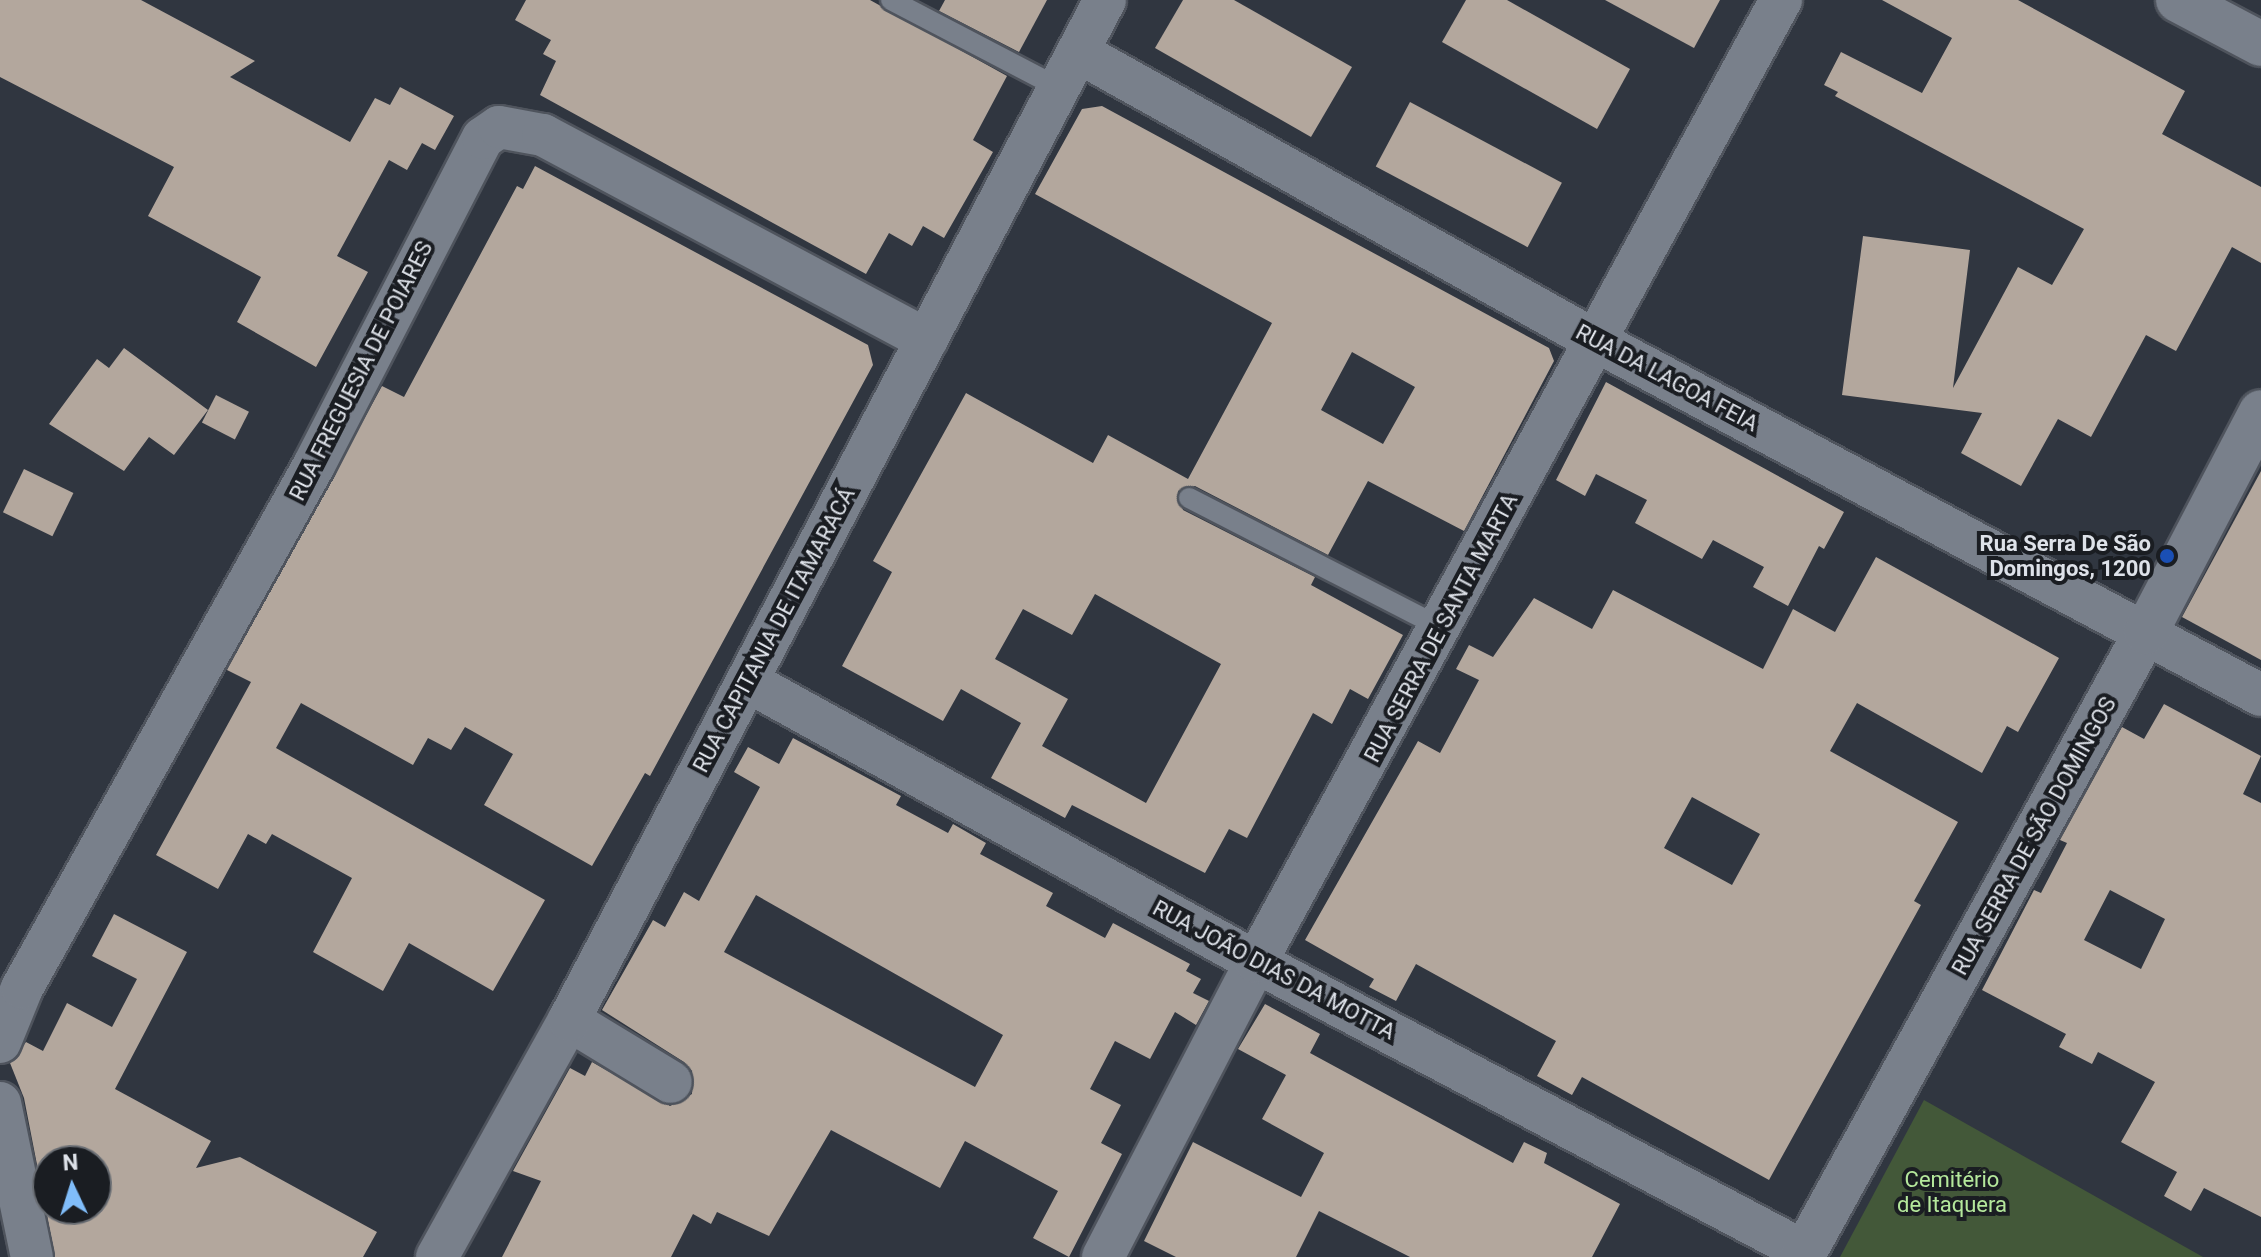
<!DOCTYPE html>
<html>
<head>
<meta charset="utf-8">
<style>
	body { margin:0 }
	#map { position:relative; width:2261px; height:1257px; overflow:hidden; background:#303640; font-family:Roboto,sans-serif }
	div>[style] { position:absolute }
	.green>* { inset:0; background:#435839 }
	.building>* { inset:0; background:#b3a79d; transform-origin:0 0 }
	.roads { filter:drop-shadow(2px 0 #4f545d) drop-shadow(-2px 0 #4f545d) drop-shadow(0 2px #4f545d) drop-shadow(0 -2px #4f545d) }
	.service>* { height:20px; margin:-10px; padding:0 10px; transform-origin:10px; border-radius:10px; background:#79808b }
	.minor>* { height:42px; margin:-21px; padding:0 21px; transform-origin:21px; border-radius:21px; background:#79808b }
	.secondary>* { height:44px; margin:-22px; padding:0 22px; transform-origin:22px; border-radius:22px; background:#79808b }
	.dots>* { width:22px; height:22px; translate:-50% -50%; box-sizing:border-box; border:4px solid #1a1d22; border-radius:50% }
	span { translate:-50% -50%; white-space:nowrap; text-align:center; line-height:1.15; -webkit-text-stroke:8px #1a1d22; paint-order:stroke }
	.street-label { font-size:22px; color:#dee2e9 }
	.poi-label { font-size:22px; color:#dee2e9; font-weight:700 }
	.right { translate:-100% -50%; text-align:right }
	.park-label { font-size:22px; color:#b5e89c }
	.north { position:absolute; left:32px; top:1145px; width:80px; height:80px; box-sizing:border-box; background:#1a1d22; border:2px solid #686c72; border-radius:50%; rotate:356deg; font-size:22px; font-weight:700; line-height:32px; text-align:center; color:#dee2e9 }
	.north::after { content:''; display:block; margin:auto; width:28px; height:36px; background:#80bdfa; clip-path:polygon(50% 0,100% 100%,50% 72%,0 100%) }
</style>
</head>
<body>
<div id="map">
	<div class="green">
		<div style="clip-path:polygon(1924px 1100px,2203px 1257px,1840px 1257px)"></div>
	</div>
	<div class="building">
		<div style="clip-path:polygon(0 0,141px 0,255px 61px,230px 77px,350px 142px,375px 98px,390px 105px,400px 87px,454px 116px,435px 150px,422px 143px,407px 170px,389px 160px,337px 256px,368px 272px,316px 367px,237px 322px,261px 277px,148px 216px,174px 167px,0 77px)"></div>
		<div style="clip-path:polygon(526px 0,870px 0,1007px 76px,973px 140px,993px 152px,944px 238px,923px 226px,912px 246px,889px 233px,866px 274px,540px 95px,556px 61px,543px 54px,551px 40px,515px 20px)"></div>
		<div style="clip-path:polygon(945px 0,1047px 0,1019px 52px,939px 11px)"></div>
		<div style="clip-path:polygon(1183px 0,1234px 0,1352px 67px,1311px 137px,1155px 48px)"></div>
		<div style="clip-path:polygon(1466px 0,1507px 0,1630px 69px,1597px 129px,1442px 42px)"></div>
		<div style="clip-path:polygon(1605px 0,1720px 0,1694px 48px)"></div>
		<div style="clip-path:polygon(1882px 0,2018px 0,2185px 91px,2162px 134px,2261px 187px,2261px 263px,2232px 247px,2176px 351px,2146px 335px,2091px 437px,2058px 419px,2021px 486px,1961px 453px,1982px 413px,1842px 395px,1863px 236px,1970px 250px,1953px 388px,2018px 267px,2052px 285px,2084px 229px,1835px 96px,1838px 92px,1824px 85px,1841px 52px,1922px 93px,1952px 38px)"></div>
		<div style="left:1410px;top:102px;width:172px;height:73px;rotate:28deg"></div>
		<div style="clip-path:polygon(evenodd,1102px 106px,1549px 348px,1554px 361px,1464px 531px,1368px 481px,1328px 555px,1195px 486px,1178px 491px,1183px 510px,1315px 577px,1311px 585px,1403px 635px,1368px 699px,1350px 689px,1332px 724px,1313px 713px,1247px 838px,1229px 829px,1205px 873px,1072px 805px,1065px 818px,991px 778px,1021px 723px,961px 689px,943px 721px,842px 666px,892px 572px,873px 561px,966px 393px,1093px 463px,1108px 435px,1188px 479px,1272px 323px,1035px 194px,1082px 109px,1102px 106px,1352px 352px,1415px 387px,1383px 444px,1321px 410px,1352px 352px,1102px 106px,1095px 594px,1221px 664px,1146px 803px,1042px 746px,1068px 699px,995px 659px,1023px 609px,1072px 635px,1095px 594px)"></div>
		<div style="clip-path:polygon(535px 166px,868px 345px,873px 365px,650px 776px,645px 773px,592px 866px,484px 805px,513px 754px,465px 727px,451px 750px,428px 738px,413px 765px,301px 703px,276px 748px,545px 900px,493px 991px,409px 943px,383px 991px,313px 952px,352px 878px,272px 834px,266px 844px,248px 834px,218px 889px,156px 855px,251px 682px,227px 670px,382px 386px,404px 397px,517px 186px,523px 189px)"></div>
		<div style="clip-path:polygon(124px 348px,208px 410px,174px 455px,149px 437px,124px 471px,49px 424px,97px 359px,109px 368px)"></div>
		<div style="clip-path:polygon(1606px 382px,1844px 512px,1824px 549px,1819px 546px,1788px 606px,1753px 587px,1764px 567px,1713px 540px,1702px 559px,1635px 523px,1647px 500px,1596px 474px,1585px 496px,1556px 480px)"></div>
		<div style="left:216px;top:395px;width:37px;height:31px;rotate:27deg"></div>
		<div style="left:24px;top:469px;width:55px;height:48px;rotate:26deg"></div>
		<div style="clip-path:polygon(2261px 471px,2261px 660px,2182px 617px)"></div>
		<div style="clip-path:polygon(evenodd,1876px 557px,2059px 658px,2018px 732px,2007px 726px,1982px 773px,1857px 703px,1830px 751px,1958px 822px,1914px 901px,1921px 905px,1769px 1180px,1582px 1077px,1572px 1095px,1537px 1076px,1556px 1041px,1416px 964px,1396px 1001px,1369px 987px,1374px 979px,1305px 940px,1418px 741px,1440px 753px,1479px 680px,1456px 669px,1469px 645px,1493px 657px,1534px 598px,1592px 629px,1613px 590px,1763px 669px,1793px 609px,1835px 632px,1876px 557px,1692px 797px,1760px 834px,1732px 885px,1664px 848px,1692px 797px)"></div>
		<div style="clip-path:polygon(evenodd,2164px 704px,2261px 756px,2243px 794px,2261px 803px,2261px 1217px,2204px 1188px,2191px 1211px,2164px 1196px,2177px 1172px,2121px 1142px,2155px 1082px,2098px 1052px,2092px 1064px,2059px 1047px,2066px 1034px,1982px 990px,2034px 890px,2041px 893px,2067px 843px,2060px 840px,2122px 727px,2144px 739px,2164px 704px,2110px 890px,2165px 919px,2141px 969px,2084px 940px,2110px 890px)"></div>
		<div style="clip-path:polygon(evenodd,793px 738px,901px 796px,896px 805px,948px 833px,953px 824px,986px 843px,980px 854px,1053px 893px,1046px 906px,1105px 938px,1113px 923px,1190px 964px,1186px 971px,1201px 979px,1193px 993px,1209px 1001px,1196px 1025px,1175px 1012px,1150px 1059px,1115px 1041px,1090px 1089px,1121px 1105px,1101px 1143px,1122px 1154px,1069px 1257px,1033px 1238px,1058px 1191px,965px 1141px,940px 1188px,831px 1130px,769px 1236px,717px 1212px,711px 1224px,693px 1214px,671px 1257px,502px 1257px,541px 1181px,513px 1171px,570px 1068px,585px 1076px,592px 1062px,670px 1106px,692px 1094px,692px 1071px,684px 1062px,602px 1010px,653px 920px,665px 927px,684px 892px,699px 901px,760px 787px,734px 772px,748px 747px,779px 764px,793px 738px,756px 895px,1003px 1035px,975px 1087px,724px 952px,756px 895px)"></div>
		<div style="clip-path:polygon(evenodd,114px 914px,187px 952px,115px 1089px,211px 1141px,196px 1168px,240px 1157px,377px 1232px,363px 1257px,55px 1257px,24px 1098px,10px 1063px,26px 1042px,43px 1051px,67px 1003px,112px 1027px,137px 979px,92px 956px,114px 914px,48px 1161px,96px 1161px,96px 1209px,48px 1209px,48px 1161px)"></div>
		<div style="clip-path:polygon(1265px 1004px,1320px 1034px,1310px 1053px,1513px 1163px,1524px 1142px,1547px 1153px,1544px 1163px,1620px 1204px,1592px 1257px,1410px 1257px,1319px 1211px,1296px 1257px,1176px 1257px,1144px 1241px,1193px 1142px,1301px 1197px,1324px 1153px,1262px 1119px,1286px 1075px,1238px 1049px)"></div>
	</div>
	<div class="roads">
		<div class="service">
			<div style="left:891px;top:0;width:190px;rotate:27.6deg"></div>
			<div style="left:1189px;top:498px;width:284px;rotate:27.2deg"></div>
		</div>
		<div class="minor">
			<div style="left:1078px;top:52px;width:593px;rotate:29.16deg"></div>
			<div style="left:1596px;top:341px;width:753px;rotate:28.03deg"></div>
			<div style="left:747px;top:681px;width:581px;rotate:28.9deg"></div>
			<div style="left:1256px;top:962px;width:621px;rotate:27.84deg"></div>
			<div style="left:569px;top:1020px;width:119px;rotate:31.3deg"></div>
			<div style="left:0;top:1042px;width:58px;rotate:-67.8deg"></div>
			<div style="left:22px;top:988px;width:599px;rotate:-60.82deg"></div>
			<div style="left:314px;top:465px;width:368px;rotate:-62.7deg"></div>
			<div style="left:483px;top:138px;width:19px;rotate:-35deg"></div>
			<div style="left:499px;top:127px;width:45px;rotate:10.3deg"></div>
			<div style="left:543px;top:135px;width:435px;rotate:28.1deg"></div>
			<div style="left:0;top:1103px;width:157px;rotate:78.3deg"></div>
			<div style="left:437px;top:1257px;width:271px;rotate:-60.9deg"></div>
			<div style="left:569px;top:1020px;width:1152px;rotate:-62.28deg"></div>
			<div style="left:1103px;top:1257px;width:332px;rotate:-62.6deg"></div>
			<div style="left:1256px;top:962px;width:1096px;rotate:-61.38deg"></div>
		</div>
		<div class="secondary">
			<div style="left:2178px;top:0;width:94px;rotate:27.9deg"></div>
			<div style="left:1802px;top:1257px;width:713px;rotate:-61.17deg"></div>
			<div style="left:2146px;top:632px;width:248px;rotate:-62.4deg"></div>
		</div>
	</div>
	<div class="dots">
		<div style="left:2167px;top:556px;background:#1a4fb4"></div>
	</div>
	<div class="street-label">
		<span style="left:361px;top:371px;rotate:-63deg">RUA FREGUESIA DE POIARES</span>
		<span style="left:1667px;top:378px;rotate:28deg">RUA DA LAGOA FEIA</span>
		<span style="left:1441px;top:628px;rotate:-62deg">RUA SERRA DE SANTA MARTA</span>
		<span style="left:774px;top:630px;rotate:-62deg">RUA CAPITANIA DE ITAMARACÁ</span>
		<span style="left:2034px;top:836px;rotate:-61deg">RUA SERRA DE SÃO DOMINGOS</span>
		<span style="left:1274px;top:970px;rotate:28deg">RUA JOÃO DIAS DA MOTTA</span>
	</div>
	<div class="poi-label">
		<span class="right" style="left:2151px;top:556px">Rua Serra De São<br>Domingos, 1200</span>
	</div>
	<div class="park-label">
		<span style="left:1952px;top:1192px">Cemitério<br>de Itaquera</span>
	</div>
	<div class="north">N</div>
</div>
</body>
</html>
